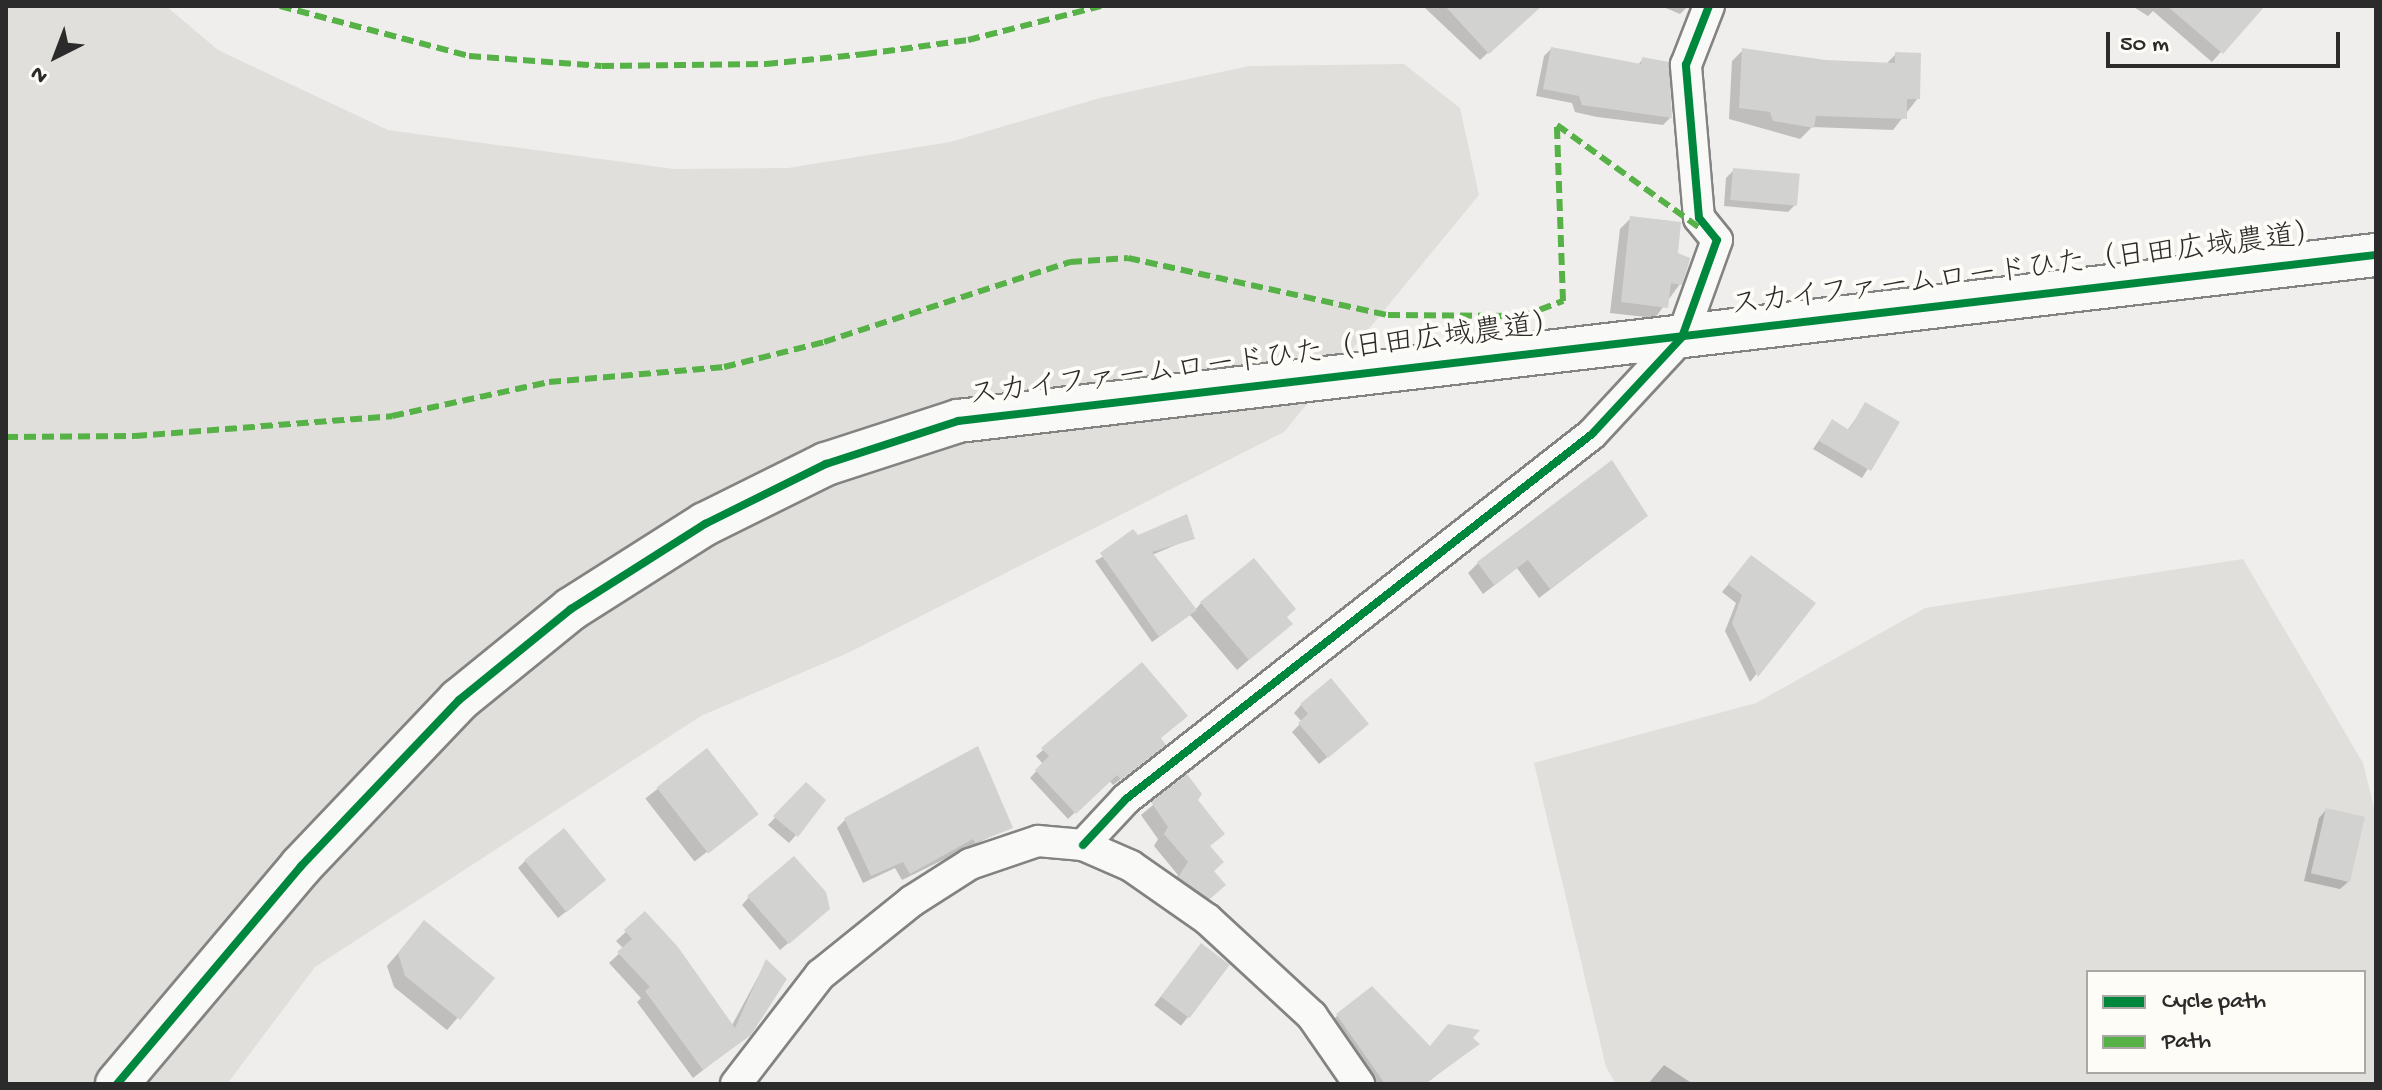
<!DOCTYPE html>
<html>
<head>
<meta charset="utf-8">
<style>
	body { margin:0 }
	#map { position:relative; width:2382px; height:1090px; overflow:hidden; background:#efeeec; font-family:"Gochi Hand","Klee One",sans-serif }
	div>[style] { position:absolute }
	.green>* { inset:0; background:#e0dfdc }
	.shadow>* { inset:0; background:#0003; transform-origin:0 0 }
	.building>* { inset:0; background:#d2d2d0; transform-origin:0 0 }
	.roads { filter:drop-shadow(2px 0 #838382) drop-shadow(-2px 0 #838382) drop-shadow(0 2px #838382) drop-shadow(0 -2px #838382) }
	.street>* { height:30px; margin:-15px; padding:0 15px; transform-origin:15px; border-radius:15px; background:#f9f9f7 }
	.secondary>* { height:42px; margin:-21px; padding:0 21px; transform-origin:21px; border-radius:21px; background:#f9f9f7 }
	.quiet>* { height:6px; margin-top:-3px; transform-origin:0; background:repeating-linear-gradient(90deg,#56b246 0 12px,transparent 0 18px) }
	.cycleway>* { height:8px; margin:-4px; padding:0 4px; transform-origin:4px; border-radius:4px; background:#00873e }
	span { translate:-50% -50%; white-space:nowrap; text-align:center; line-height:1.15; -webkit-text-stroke:8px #fdfcf7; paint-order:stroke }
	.street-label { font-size:30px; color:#2b2b2b }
	.frame { position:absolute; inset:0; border:8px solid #2b2b2b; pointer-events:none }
	.legend { position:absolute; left:2086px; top:970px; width:280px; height:104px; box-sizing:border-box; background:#fdfcf7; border:2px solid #a9a8a5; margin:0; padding:10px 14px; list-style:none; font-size:24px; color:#2b2b2b }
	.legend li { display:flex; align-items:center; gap:16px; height:40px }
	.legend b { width:40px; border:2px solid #a9a8a5 }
	.north { position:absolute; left:16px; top:16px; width:80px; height:80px; -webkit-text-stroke:6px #fdfcf7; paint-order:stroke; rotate:222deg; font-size:22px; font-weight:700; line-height:32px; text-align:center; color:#2b2b2b }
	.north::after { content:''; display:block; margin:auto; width:28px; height:36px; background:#2b2b2b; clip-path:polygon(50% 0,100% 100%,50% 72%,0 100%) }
	.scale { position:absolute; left:2106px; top:32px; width:234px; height:36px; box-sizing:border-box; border:4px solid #2b2b2b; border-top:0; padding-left:10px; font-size:24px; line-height:28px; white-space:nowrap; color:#2b2b2b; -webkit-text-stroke:6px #fdfcf7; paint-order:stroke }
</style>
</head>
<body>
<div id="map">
	<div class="green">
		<div style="clip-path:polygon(6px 6px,166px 6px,218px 50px,388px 130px,674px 169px,788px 168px,950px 142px,1100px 98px,1249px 66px,1404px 64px,1460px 108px,1479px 195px,1284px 432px,850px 652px,701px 716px,315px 967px,227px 1084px,6px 1084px)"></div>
		<div style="clip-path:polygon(evenodd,2243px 559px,2363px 763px,2376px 816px,2376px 1084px,1616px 1084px,1606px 1067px,1534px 763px,1756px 703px,1925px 608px,2243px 559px,2088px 972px,2364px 972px,2364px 1072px,2088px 1072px,2088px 972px)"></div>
	</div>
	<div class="shadow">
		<div style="clip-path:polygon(1423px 6px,1526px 6px,1524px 20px,1480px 60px)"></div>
		<div style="clip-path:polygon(1661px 6px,1688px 6px,1680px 14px)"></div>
		<div style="clip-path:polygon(2132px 6px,2244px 6px,2254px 15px,2212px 62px,2153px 11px,2148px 16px)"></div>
		<div style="clip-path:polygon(1551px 49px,1637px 66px,1643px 59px,1670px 118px,1663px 125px,1597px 117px,1575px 112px,1572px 103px,1536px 96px,1544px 56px)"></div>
		<div style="clip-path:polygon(1743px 50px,1825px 62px,1886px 64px,1896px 54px,1918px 98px,1893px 130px,1812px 127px,1800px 139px,1729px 119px,1732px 61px)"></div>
		<div style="clip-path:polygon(1734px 170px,1796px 204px,1788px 212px,1724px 206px,1726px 178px)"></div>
		<div style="clip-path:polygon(1631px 218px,1676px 254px,1680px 284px,1655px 318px,1610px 313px,1620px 229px)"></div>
		<div style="clip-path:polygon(1866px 404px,1897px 423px,1862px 478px,1813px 449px,1832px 421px,1847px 431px)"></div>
		<div style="clip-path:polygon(1646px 516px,1539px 598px,1517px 568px,1483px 594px,1468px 573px,1478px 563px)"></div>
		<div style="clip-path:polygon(1137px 538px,1192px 538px,1152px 555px,1195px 610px,1201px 603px,1285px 618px,1290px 624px,1237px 670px,1190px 615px,1152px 642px,1095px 561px)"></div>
		<div style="clip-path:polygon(1744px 565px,1813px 604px,1750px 682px,1725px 631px,1736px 603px,1722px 592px)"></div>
		<div style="clip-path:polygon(1301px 705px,1359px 731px,1319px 764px,1292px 732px,1302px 722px,1294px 713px)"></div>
		<div style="clip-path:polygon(1159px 739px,1156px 752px,1113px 785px,1109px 780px,1068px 819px,1030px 778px,1043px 764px,1036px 756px,1043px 750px)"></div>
		<div style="left:706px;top:751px;width:80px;height:77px;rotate:52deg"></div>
		<div style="clip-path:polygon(1187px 777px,1212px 872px,1212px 896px,1197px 909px,1168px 889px,1178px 875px,1154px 846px,1158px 839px,1141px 815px)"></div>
		<div style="clip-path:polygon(806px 785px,796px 835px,789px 843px,768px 825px)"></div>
		<div style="clip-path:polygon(2326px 810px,2348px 882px,2340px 889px,2304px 881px,2319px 818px)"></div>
		<div style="clip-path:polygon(845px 820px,1010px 827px,902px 880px,895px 868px,863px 883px,837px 828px)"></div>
		<div style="clip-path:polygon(525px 861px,596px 888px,558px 918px,518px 868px)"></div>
		<div style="clip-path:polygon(749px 897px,820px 916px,780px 950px,742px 905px)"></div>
		<div style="clip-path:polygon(645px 914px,731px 1027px,766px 962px,750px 1033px,693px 1078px,637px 1002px,641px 998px,609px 963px,624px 949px,616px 941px)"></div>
		<div style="clip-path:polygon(424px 923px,492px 978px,447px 1030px,394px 987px,387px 966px)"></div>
		<div style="left:1201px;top:945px;width:34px;height:76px;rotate:38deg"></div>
		<div style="clip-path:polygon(1338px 1015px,1429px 1047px,1470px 1038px,1477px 1045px,1425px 1084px,1369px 1084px,1327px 1026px)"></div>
		<div style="clip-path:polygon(1664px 1065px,1693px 1084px,1648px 1084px)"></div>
	</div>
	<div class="building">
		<div style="clip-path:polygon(1445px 6px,1542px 6px,1489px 54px)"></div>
		<div style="clip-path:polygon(2167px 6px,2265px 6px,2223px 54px)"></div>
		<div style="clip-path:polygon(1551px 47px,1641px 64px,1642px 57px,1669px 62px,1672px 118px,1582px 105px,1579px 96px,1543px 89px)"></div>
		<div style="clip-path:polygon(1742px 48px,1825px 60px,1895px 63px,1895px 52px,1921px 53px,1920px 99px,1907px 99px,1907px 119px,1816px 116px,1814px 128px,1773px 121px,1770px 112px,1739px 108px)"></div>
		<div style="left:1733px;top:168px;width:67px;height:32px;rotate:5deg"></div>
		<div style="clip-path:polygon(1630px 216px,1681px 222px,1678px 253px,1690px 258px,1689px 263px,1682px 285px,1671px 283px,1668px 308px,1621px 302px)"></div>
		<div style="clip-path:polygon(1865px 402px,1900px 422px,1871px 471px,1819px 441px,1832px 419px,1849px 430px)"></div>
		<div style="clip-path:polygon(1612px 460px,1648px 516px,1550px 589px,1528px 560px,1494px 585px,1477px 562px)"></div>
		<div style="clip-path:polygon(1187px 514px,1195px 539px,1152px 552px,1197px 610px,1159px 637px,1100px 553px,1133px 529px,1138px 535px)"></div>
		<div style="clip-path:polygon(1751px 555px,1816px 603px,1758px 677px,1732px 623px,1742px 595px,1728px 584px)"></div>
		<div style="clip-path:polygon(1254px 558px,1296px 609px,1287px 617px,1293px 624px,1249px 660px,1200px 602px)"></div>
		<div style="clip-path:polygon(1142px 662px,1188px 716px,1161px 738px,1166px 745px,1121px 780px,1117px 775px,1076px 814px,1035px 770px,1049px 756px,1041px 748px)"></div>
		<div style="clip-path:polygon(1331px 678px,1369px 724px,1328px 758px,1298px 723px,1308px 714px,1300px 704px)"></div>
		<div style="clip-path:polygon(978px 746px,1013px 828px,975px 843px,973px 839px,910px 874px,903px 862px,871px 876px,844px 818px)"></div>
		<div style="left:707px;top:748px;width:84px;height:64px;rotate:52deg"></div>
		<div style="clip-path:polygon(1187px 774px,1202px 794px,1198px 800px,1225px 834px,1210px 846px,1224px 862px,1214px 871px,1226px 885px,1210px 899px,1178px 877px,1188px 862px,1164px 834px,1168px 827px,1151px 802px)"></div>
		<div style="clip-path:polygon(806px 782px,826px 800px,798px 837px,773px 816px)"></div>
		<div style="left:2326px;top:808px;width:40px;height:67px;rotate:13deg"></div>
		<div style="left:564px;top:828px;width:67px;height:51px;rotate:51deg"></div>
		<div style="clip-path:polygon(794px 856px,826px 892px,830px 909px,789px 944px,747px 896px)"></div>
		<div style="clip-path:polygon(645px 911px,678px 947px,735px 1028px,766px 959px,787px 979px,751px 1035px,703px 1070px,645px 991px,650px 987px,617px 952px,632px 939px,624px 930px)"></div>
		<div style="clip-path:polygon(424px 920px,495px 978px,460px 1020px,405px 976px,398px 953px)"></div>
		<div style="left:1201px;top:943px;width:36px;height:67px;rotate:37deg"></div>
		<div style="clip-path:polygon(1372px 986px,1430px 1046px,1448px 1024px,1480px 1030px,1473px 1038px,1480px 1044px,1424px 1084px,1385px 1084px,1336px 1014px)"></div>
	</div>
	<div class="roads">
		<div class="street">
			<div style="left:1083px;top:845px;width:63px;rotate:-46.9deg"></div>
			<div style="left:1126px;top:799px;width:592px;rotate:-38.07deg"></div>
			<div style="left:1592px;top:434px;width:132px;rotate:-47.1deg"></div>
			<div style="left:1682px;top:337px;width:103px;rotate:-70.2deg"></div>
			<div style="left:1717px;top:240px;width:28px;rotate:-129deg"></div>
			<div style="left:1699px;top:218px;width:154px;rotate:-94.9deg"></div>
			<div style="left:1686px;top:65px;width:63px;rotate:-68.7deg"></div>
			<div style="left:736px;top:1084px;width:138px;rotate:-52.4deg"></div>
			<div style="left:820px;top:975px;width:118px;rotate:-38.8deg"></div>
			<div style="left:912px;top:901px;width:69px;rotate:-32.5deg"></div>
			<div style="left:970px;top:864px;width:72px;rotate:-18.7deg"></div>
			<div style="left:1038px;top:841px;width:45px;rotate:5.1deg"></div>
			<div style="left:1083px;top:845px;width:52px;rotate:23.6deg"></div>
			<div style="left:1131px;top:866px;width:93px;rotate:34.9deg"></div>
			<div style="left:1207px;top:919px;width:143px;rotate:42.7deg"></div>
			<div style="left:1312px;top:1016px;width:83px;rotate:55.3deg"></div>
		</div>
		<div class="secondary">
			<div style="left:117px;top:1084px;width:285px;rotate:-49.8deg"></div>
			<div style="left:301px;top:866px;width:229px;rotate:-46.4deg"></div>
			<div style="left:459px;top:700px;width:144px;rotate:-39.1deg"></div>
			<div style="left:571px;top:609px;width:159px;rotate:-32.4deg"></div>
			<div style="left:705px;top:524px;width:135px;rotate:-26.4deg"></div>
			<div style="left:826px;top:464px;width:139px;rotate:-18deg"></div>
			<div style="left:958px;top:421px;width:1428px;rotate:-6.68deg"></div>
		</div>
	</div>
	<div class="quiet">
		<div style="left:280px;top:6px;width:196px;rotate:14.8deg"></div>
		<div style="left:469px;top:56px;width:133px;rotate:4.3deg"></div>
		<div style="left:602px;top:66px;width:164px;rotate:-0.7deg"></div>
		<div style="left:766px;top:64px;width:100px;rotate:-5.8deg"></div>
		<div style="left:865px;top:54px;width:104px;rotate:-7.7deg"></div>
		<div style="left:968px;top:40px;width:137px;rotate:-14.3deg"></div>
		<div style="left:6px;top:437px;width:129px;rotate:-0.4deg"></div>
		<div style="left:135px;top:436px;width:258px;rotate:-4.4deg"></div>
		<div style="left:392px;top:416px;width:161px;rotate:-12.2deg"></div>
		<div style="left:549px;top:382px;width:176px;rotate:-4.9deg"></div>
		<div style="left:724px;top:367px;width:103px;rotate:-14deg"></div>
		<div style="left:824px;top:342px;width:259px;rotate:-18deg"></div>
		<div style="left:1070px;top:262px;width:58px;rotate:-3.9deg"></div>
		<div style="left:1128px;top:258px;width:266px;rotate:12.4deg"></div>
		<div style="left:1388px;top:315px;width:135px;rotate:0.4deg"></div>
		<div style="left:1523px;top:316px;width:43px;rotate:-20.6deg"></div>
		<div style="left:1563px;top:301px;width:176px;rotate:-92deg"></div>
		<div style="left:1557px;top:125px;width:178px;rotate:35.8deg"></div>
	</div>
	<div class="cycleway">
		<div style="left:1083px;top:845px;width:63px;rotate:-46.9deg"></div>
		<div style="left:1126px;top:799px;width:592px;rotate:-38.07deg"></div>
		<div style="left:1592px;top:434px;width:132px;rotate:-47.1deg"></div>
		<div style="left:1682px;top:337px;width:103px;rotate:-70.2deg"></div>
		<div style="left:1717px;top:240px;width:28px;rotate:-129deg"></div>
		<div style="left:1699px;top:218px;width:154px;rotate:-94.9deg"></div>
		<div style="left:1686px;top:65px;width:63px;rotate:-68.7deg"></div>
		<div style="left:117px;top:1084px;width:285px;rotate:-49.8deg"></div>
		<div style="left:301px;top:866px;width:229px;rotate:-46.4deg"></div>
		<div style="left:459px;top:700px;width:144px;rotate:-39.1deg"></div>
		<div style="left:571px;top:609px;width:159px;rotate:-32.4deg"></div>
		<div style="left:705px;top:524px;width:135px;rotate:-26.4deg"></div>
		<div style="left:826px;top:464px;width:139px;rotate:-18deg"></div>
		<div style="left:958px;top:421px;width:1428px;rotate:-6.68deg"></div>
	</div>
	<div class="street-label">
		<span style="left:2028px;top:272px;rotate:-7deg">スカイファームロードひた（日田広域農道）</span>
		<span style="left:1266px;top:362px;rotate:-7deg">スカイファームロードひた（日田広域農道）</span>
	</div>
	<div class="frame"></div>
	<ul class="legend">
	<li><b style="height:10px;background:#00873e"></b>Cycle path</li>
	<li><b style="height:10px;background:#56b246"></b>Path</li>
	</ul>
	<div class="north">N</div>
	<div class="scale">50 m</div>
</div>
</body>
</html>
